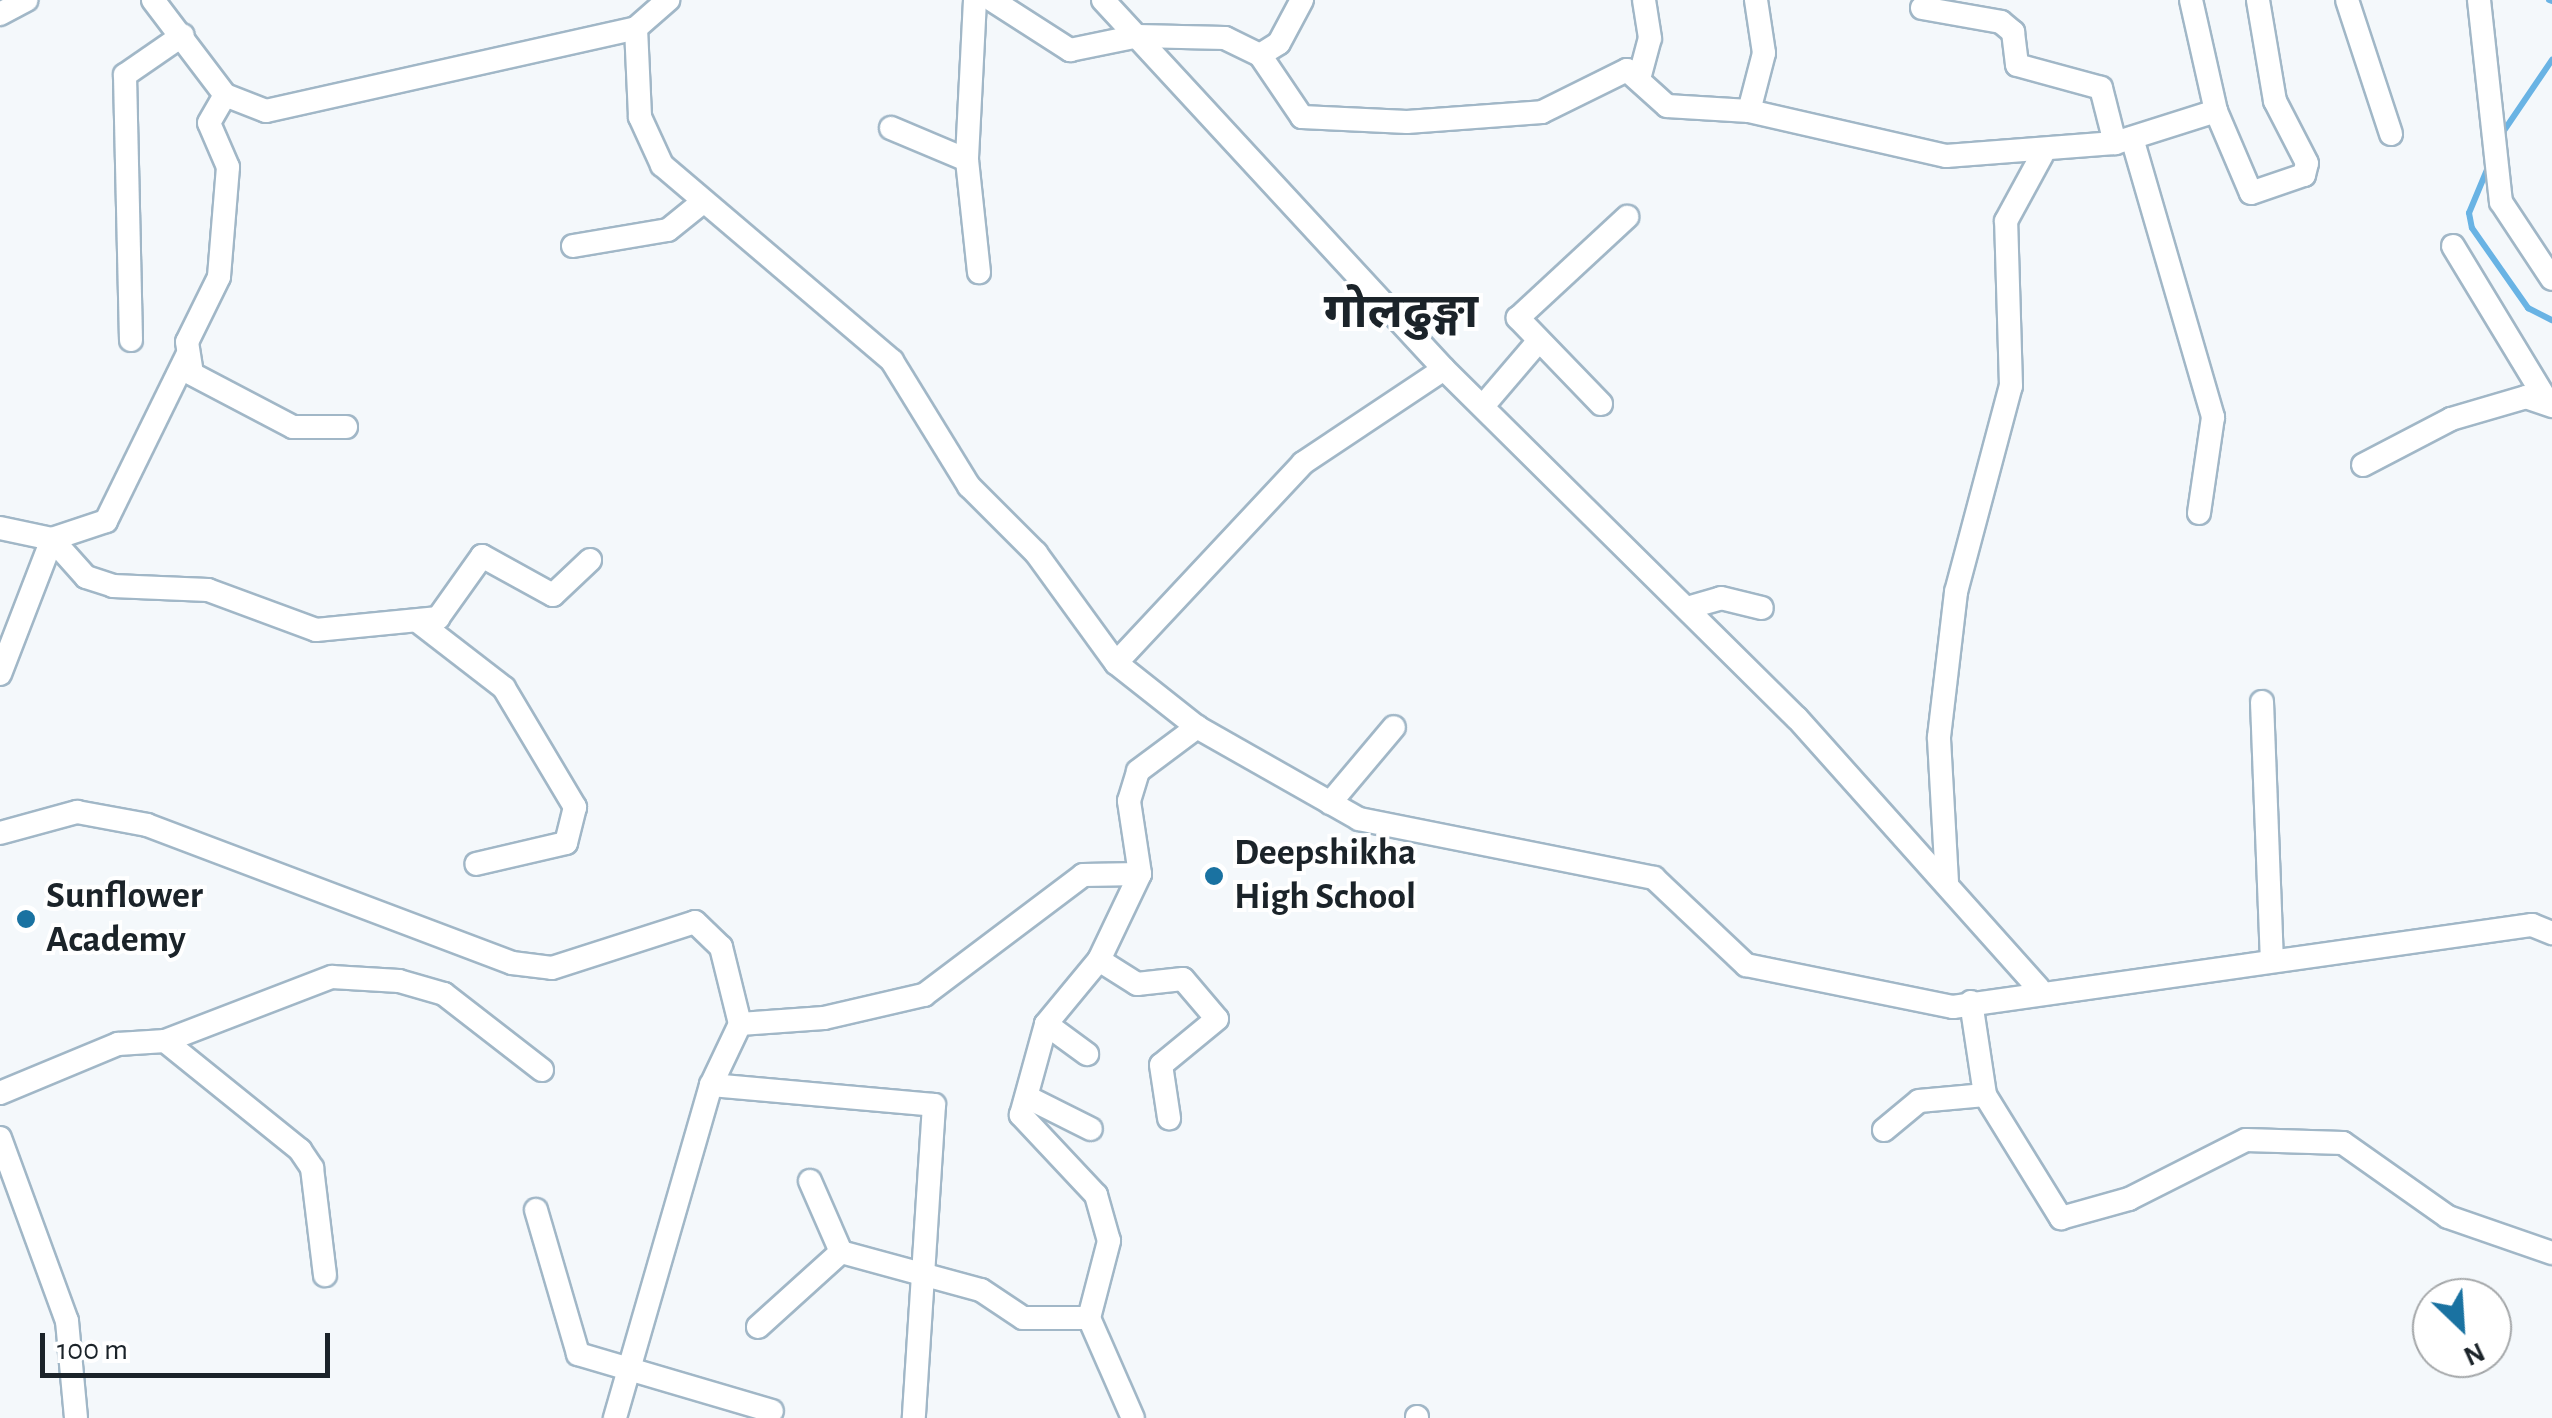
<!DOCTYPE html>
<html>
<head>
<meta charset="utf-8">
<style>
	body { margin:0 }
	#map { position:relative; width:2552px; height:1418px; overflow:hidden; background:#f4f8fb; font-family:"Alegreya Sans","Noto Sans Devanagari",sans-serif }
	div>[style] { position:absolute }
	.stream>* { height:6px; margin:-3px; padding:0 3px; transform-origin:3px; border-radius:3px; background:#69b3e4 }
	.roads { filter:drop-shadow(2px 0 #a1b7c7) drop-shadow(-2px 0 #a1b7c7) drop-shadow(0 2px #a1b7c7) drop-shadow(0 -2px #a1b7c7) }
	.minor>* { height:22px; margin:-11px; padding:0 11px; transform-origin:11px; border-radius:11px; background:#fff }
	.dots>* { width:28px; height:28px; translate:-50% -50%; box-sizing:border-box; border:5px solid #fff; border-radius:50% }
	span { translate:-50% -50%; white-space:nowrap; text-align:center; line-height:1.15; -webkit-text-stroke:8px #fff; paint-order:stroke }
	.poi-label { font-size:38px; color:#1b2329; font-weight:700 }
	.left { translate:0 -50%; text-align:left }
	.district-label { font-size:48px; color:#1b2329; font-weight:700 }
	.north { position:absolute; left:2412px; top:1278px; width:100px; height:100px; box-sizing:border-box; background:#fff; border:2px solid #a4a7a9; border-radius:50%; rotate:155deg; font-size:28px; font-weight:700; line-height:40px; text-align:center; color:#1b2329 }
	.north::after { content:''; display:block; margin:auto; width:35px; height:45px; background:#1a72a1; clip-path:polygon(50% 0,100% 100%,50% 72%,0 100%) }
	.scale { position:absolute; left:40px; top:1333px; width:290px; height:45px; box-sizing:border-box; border:5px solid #1b2329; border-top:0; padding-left:12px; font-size:30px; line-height:35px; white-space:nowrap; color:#1b2329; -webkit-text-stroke:8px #fff; paint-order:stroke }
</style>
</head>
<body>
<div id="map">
	<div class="stream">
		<div style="left:2549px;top:0;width:3px;rotate:18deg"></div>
		<div style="left:2501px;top:135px;width:91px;rotate:-55.8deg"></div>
		<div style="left:2489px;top:165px;width:52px;rotate:112.6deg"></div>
		<div style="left:2469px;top:213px;width:15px;rotate:79deg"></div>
		<div style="left:2472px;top:228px;width:98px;rotate:55deg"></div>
		<div style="left:2528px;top:308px;width:27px;rotate:27deg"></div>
	</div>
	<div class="roads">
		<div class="minor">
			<div style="left:153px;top:0;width:119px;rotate:52.8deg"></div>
			<div style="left:225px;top:95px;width:44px;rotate:21.3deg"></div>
			<div style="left:266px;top:111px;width:379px;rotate:-12.6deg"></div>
			<div style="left:636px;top:28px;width:43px;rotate:-41.2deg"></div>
			<div style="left:975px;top:0;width:160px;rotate:92.9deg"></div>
			<div style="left:967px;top:160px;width:113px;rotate:83.9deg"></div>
			<div style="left:992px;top:0;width:93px;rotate:32.7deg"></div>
			<div style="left:1070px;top:50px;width:69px;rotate:-11.6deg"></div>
			<div style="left:1138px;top:36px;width:87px;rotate:1.3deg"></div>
			<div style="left:1225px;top:38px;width:39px;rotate:26deg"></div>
			<div style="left:1260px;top:55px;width:75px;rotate:55.9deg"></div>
			<div style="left:1302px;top:117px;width:105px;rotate:2.7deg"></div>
			<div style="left:1407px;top:122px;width:135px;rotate:-4.2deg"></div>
			<div style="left:1542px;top:112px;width:95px;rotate:-26.3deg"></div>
			<div style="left:1627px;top:70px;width:54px;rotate:42deg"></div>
			<div style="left:1667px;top:106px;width:82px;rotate:3.5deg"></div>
			<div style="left:1749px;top:111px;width:202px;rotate:12.9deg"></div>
			<div style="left:1946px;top:156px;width:169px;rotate:-4.4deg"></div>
			<div style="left:2115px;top:143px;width:106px;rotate:-17.6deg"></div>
			<div style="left:2216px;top:111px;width:114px;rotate:-102.7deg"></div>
			<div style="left:1103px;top:0;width:502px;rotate:47.26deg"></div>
			<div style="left:1444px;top:369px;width:496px;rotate:44.7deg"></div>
			<div style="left:1797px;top:718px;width:362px;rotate:48.2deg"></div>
			<div style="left:2347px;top:0;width:141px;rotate:71.8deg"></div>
			<div style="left:2479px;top:0;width:203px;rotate:83.8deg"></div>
			<div style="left:2501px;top:202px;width:92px;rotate:56.5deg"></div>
			<div style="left:1922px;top:8px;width:80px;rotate:10deg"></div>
			<div style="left:2001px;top:22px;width:16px;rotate:40deg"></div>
			<div style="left:2013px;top:32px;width:33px;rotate:83deg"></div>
			<div style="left:2017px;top:65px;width:87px;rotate:15.3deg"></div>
			<div style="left:2101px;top:88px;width:57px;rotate:75.7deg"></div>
			<div style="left:0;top:14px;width:30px;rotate:-28deg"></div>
			<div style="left:636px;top:28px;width:89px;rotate:87.4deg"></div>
			<div style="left:640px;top:117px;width:53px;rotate:65.4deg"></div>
			<div style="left:662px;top:165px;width:302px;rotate:40.4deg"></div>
			<div style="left:892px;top:361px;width:147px;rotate:58.4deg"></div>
			<div style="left:969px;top:486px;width:95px;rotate:45deg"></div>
			<div style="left:1036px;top:553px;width:136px;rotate:54deg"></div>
			<div style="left:1116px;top:663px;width:103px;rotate:38.3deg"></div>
			<div style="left:1197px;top:727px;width:186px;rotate:29.6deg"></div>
			<div style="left:1359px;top:819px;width:301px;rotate:11.3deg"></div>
			<div style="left:1654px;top:878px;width:127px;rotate:43.4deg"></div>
			<div style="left:1746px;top:965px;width:211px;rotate:11.5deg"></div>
			<div style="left:1953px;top:1007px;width:585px;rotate:-8.06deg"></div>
			<div style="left:2532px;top:925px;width:22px;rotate:22deg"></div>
			<div style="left:1260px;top:55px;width:22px;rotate:-32deg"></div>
			<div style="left:1279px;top:43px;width:49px;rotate:-61.9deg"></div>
			<div style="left:1639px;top:79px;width:42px;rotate:-75deg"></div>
			<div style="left:1650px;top:38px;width:38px;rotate:-99deg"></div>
			<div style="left:225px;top:95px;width:32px;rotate:120deg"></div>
			<div style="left:209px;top:123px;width:48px;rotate:66.6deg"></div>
			<div style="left:228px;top:167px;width:110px;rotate:94.7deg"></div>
			<div style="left:219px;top:277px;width:72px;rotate:116.2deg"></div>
			<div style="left:187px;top:342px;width:32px;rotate:81deg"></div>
			<div style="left:192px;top:374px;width:114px;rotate:27.7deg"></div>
			<div style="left:293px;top:427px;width:53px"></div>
			<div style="left:1749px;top:111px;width:60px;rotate:-75.5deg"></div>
			<div style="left:1764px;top:53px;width:54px;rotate:-98.6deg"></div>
			<div style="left:2216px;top:111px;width:89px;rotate:66.9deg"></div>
			<div style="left:2251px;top:193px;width:56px;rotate:-18.8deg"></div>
			<div style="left:2304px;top:175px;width:12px;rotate:-76deg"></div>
			<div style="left:2307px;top:163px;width:70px;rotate:-117.3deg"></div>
			<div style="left:2275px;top:101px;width:102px;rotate:-99.6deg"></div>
			<div style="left:891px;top:128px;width:82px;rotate:22.8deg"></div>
			<div style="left:2132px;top:138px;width:291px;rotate:73.8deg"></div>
			<div style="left:2213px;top:417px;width:97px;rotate:98.3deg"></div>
			<div style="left:573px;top:246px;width:96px;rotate:-9.6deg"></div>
			<div style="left:668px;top:230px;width:40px;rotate:-39deg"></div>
			<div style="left:2453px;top:246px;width:181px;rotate:58.8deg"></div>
			<div style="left:131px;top:340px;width:265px;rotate:-91.3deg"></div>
			<div style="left:125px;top:75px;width:70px;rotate:-34.6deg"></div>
			<div style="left:1601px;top:404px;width:120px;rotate:-134deg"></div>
			<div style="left:1518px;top:318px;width:149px;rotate:-42.8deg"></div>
			<div style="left:1483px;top:406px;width:82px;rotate:-49.5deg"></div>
			<div style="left:2363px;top:465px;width:99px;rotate:-27.6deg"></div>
			<div style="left:2451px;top:419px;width:78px;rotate:-16.3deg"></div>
			<div style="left:2526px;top:397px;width:28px;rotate:19deg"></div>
			<div style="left:0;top:528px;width:53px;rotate:11.9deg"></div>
			<div style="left:52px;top:539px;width:51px;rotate:48.2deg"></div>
			<div style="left:86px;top:577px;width:28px;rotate:18deg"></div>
			<div style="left:113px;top:586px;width:95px;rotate:2.4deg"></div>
			<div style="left:208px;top:590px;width:115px;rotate:20.3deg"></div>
			<div style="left:316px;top:630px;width:123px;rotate:-5.6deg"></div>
			<div style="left:438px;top:618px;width:76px;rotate:-54.6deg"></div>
			<div style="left:482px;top:556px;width:81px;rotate:28.8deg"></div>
			<div style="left:553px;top:595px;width:51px;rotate:-43.4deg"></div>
			<div style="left:1687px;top:608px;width:35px;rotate:-16deg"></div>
			<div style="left:1721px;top:598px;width:42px;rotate:13.7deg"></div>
			<div style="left:420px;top:623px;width:106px;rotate:37.7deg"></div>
			<div style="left:504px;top:688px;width:139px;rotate:59.2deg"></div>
			<div style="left:575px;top:807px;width:37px;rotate:104deg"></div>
			<div style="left:566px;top:843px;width:92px;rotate:166.9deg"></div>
			<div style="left:1116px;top:663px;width:274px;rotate:-46.9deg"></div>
			<div style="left:1303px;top:463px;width:169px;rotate:-33.7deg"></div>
			<div style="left:0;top:674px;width:145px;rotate:-68.9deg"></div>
			<div style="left:52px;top:539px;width:57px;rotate:-18.4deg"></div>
			<div style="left:106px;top:521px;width:184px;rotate:-63.9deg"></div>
			<div style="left:2262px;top:702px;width:259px;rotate:87.8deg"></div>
			<div style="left:1330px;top:803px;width:99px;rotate:-49.9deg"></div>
			<div style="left:0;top:833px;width:80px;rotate:-15.3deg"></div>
			<div style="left:77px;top:812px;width:71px;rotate:10.5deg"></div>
			<div style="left:147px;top:825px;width:390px;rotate:20.7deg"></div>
			<div style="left:512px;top:963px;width:40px;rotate:7.1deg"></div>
			<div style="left:552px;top:968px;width:150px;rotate:-17.8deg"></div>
			<div style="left:695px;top:922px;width:36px;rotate:44deg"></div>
			<div style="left:721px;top:947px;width:79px;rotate:76.1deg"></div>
			<div style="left:740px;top:1024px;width:68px;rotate:115.4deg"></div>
			<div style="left:711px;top:1085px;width:347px;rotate:106.1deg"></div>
			<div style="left:1947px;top:882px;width:145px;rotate:-93.2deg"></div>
			<div style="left:1939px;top:737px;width:146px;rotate:-83.3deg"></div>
			<div style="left:1956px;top:592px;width:213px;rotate:-75.1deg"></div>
			<div style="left:2011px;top:386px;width:165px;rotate:-91.7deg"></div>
			<div style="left:2006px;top:221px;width:75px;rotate:-61.4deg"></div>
			<div style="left:1099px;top:960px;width:45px;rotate:32.3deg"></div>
			<div style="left:1137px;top:984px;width:46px;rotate:-6.2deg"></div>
			<div style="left:1183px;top:979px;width:52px;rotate:49.6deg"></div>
			<div style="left:1217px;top:1019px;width:72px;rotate:140.6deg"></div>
			<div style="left:1161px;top:1065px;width:54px;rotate:81.4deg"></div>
			<div style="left:1971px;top:1002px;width:94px;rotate:81.4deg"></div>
			<div style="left:1985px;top:1095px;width:145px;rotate:58.3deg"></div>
			<div style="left:2061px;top:1218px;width:71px;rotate:-15.6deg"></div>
			<div style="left:2129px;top:1199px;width:131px;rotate:-26.8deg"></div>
			<div style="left:2246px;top:1140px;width:97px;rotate:1.8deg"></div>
			<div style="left:2343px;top:1143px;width:128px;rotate:35.2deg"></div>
			<div style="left:2448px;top:1217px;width:110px;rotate:19.1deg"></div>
			<div style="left:740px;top:1024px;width:84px;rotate:-4.1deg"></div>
			<div style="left:824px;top:1018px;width:103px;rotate:-13deg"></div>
			<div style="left:924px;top:995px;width:199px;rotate:-37deg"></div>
			<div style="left:1083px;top:875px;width:57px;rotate:-1deg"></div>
			<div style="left:1046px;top:1024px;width:51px;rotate:36.2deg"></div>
			<div style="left:165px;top:1041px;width:179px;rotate:-21deg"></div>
			<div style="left:332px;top:977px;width:67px;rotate:3.4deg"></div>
			<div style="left:399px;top:981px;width:47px;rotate:16.1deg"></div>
			<div style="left:444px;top:994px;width:124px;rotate:37.8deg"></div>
			<div style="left:711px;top:1085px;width:224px;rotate:5.1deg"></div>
			<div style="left:934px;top:1105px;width:314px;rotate:93.7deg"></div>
			<div style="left:0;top:1093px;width:128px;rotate:-22.6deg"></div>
			<div style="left:118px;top:1044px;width:47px;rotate:-3.7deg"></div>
			<div style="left:165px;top:1041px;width:174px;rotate:38.9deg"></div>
			<div style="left:300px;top:1150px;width:22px;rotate:56deg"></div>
			<div style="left:312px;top:1168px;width:108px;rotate:83.1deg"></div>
			<div style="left:1029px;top:1098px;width:69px;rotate:26.6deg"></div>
			<div style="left:1884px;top:1130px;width:45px;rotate:-39.6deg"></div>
			<div style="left:1919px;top:1101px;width:66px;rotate:-5.2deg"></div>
			<div style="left:0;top:1138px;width:195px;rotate:69.9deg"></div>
			<div style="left:67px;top:1321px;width:97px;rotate:84.7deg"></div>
			<div style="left:810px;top:1181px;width:77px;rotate:66.4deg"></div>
			<div style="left:536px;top:1210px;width:150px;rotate:73.7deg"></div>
			<div style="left:578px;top:1354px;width:202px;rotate:16.4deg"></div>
			<div style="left:1089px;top:1318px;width:80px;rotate:-75.4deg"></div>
			<div style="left:1109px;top:1241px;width:48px;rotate:-105.8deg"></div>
			<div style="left:1096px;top:1195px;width:110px;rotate:-133.2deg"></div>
			<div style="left:1021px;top:1115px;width:94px;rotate:-74.6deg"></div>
			<div style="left:1046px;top:1024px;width:83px;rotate:-50.4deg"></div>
			<div style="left:1099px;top:960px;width:95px;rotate:-64.5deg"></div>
			<div style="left:1140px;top:874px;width:74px;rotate:-98.6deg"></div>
			<div style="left:1129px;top:801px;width:31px;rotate:-73deg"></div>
			<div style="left:1138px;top:771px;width:74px;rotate:-36.7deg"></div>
			<div style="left:758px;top:1327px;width:112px;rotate:-42.1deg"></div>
			<div style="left:841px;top:1252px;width:145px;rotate:15.2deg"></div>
			<div style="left:981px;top:1290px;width:50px;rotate:33.7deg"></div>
			<div style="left:1023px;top:1318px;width:66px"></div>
			<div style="left:1089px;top:1318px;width:109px;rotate:66.3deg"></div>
			<div style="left:1417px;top:1417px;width:1px;rotate:90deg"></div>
		</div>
	</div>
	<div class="dots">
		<div style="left:1214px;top:876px;background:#1a72a1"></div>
		<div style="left:26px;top:919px;background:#1a72a1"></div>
	</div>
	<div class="poi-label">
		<span class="left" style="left:1234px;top:876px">Deepshikha<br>High School</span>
		<span class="left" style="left:46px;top:919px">Sunflower<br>Academy</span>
	</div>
	<div class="district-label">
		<span style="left:1401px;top:314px">गोलढुङ्गा</span>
	</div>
	<div class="north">N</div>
	<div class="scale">100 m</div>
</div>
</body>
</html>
